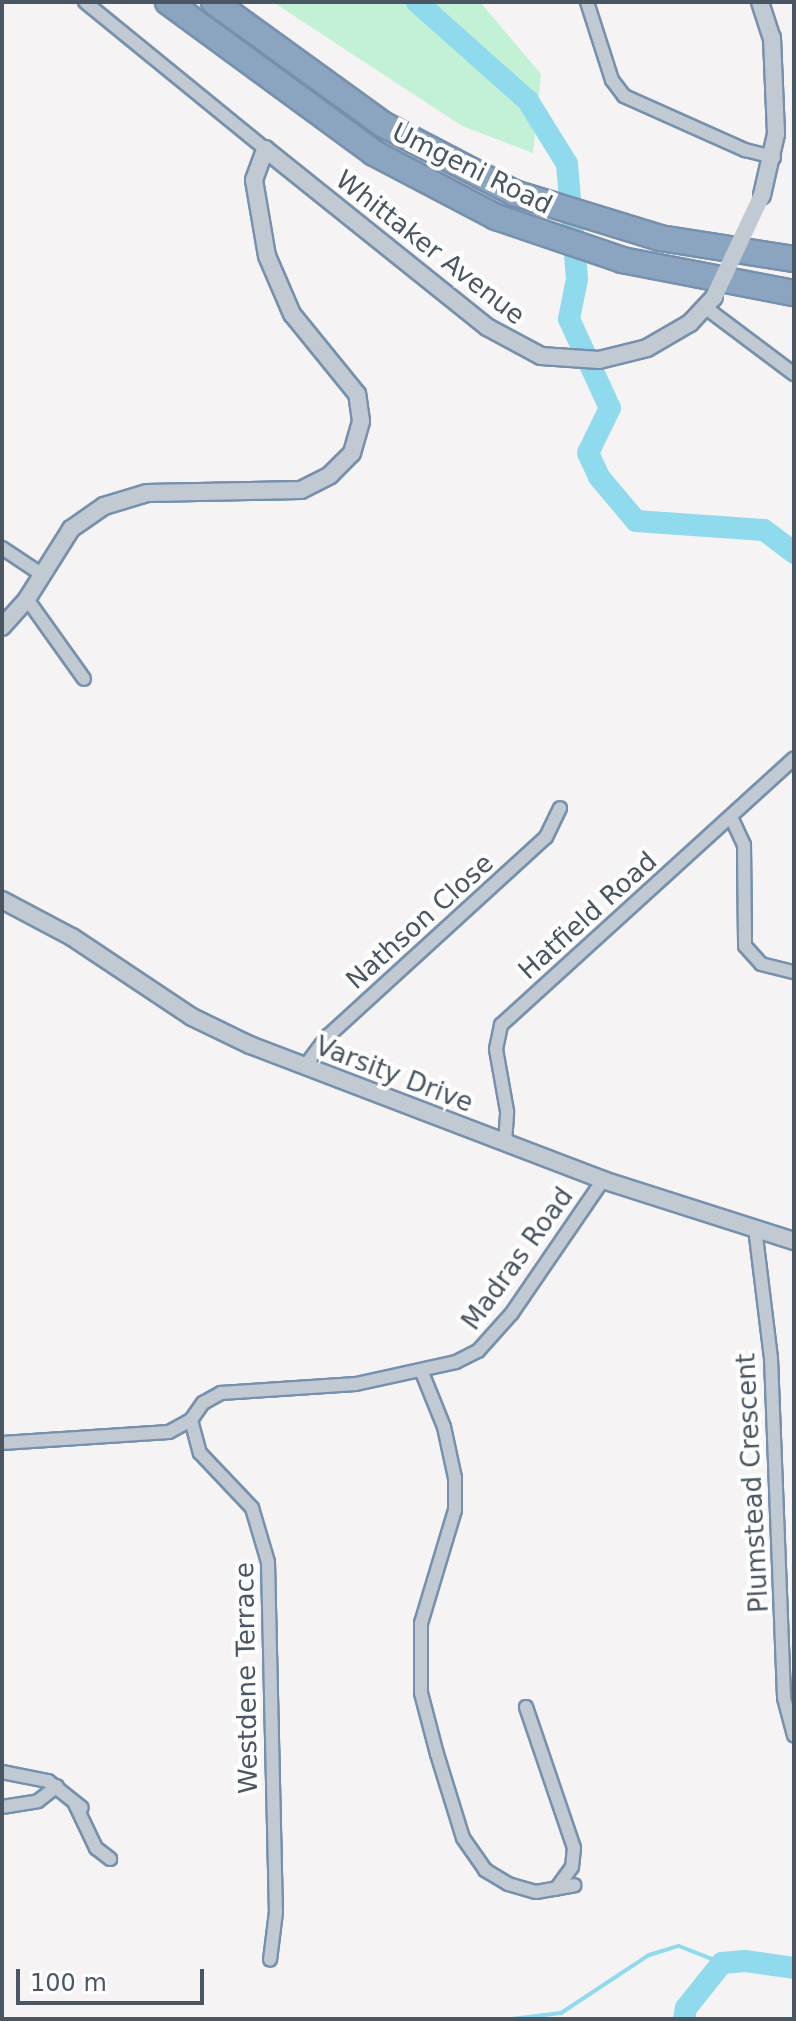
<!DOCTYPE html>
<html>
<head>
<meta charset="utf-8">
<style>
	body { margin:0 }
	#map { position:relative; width:796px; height:2021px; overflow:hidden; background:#f5f3f3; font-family:"DejaVu Sans",sans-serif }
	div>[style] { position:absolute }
	.green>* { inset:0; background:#c3f1d5 }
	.stream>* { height:4px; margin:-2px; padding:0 2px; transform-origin:2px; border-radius:2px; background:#90daee }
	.river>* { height:22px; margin:-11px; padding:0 11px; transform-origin:11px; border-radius:11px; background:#90daee }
	.roads { filter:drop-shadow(2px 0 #7690ad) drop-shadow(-2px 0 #7690ad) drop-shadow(0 2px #7690ad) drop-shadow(0 -2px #7690ad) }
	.minor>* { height:12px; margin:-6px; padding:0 6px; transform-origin:6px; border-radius:6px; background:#c1cad2 }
	.tertiary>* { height:16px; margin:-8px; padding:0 8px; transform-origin:8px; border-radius:8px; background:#c1cad2 }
	.motorway>* { height:24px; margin:-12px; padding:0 12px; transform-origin:12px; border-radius:12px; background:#8ba5c1 }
	.tertiary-bridge>* { height:16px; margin:-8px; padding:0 8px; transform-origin:8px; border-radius:8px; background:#c1cad2 }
	span { translate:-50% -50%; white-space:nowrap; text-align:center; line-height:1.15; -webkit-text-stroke:8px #fff; paint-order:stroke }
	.street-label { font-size:26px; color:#4a5661 }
	.frame { position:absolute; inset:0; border:4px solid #4a5661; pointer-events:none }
	.scale { position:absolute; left:16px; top:1969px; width:188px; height:36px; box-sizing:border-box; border:4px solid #4a5661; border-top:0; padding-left:10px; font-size:24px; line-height:28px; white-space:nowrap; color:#4a5661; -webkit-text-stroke:6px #fff; paint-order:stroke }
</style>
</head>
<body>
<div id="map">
	<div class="green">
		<div style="clip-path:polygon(273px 2px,480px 2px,541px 74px,533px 153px,462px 126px)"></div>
	</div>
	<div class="stream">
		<div style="left:512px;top:2019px;width:49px;rotate:-7deg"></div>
		<div style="left:561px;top:2013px;width:105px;rotate:-33.4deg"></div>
		<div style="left:649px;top:1955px;width:31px;rotate:-17deg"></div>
		<div style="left:679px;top:1946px;width:46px;rotate:21.6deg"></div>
	</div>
	<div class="river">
		<div style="left:417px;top:2px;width:149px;rotate:41.7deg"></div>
		<div style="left:528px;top:101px;width:74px;rotate:58.2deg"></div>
		<div style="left:567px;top:164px;width:115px;rotate:85deg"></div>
		<div style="left:577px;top:279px;width:41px;rotate:101.3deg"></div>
		<div style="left:569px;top:319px;width:98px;rotate:65.3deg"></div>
		<div style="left:610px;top:408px;width:50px;rotate:116.1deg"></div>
		<div style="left:588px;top:453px;width:26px;rotate:65deg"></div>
		<div style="left:599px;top:477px;width:57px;rotate:49.9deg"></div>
		<div style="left:636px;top:521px;width:128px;rotate:4deg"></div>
		<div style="left:764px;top:530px;width:38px;rotate:37deg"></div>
		<div style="left:684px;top:2019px;width:11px;rotate:-80deg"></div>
		<div style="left:686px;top:2008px;width:58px;rotate:-51.3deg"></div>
		<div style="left:722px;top:1963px;width:23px;rotate:-5deg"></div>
		<div style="left:745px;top:1961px;width:49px;rotate:8.1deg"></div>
	</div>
	<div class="roads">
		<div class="minor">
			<div style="left:85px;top:2px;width:232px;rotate:39.2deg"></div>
			<div style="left:587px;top:2px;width:82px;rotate:72.2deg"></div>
			<div style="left:612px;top:80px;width:20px;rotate:53deg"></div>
			<div style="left:624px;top:96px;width:133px;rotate:24.1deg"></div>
			<div style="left:745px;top:150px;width:30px;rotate:14deg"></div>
			<div style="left:706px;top:308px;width:110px;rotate:36.9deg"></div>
			<div style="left:2px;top:548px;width:47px;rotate:33.7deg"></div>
			<div style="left:27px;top:599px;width:98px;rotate:54.5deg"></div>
			<div style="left:731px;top:817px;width:31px;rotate:65deg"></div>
			<div style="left:744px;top:845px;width:101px;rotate:89.4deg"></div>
			<div style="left:745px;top:946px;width:24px;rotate:48deg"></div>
			<div style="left:761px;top:964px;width:34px;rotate:14deg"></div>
			<div style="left:305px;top:1066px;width:38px;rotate:-53deg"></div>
			<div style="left:328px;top:1036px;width:295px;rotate:-42.4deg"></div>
			<div style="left:546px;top:837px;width:32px;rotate:-64deg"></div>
			<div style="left:505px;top:1143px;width:32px;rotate:-86deg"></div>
			<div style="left:507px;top:1111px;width:63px;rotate:-100.1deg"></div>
			<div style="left:496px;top:1049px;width:25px;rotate:-78deg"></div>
			<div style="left:501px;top:1025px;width:396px;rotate:-42.3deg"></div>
			<div style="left:755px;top:1228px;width:131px;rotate:83deg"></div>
			<div style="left:771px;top:1358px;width:340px;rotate:87.8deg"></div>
			<div style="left:784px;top:1698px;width:39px;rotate:75deg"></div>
			<div style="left:421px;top:1370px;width:61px;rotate:68deg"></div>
			<div style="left:444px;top:1427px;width:52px;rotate:77.8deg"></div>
			<div style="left:455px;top:1478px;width:32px;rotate:90deg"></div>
			<div style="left:455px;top:1510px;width:118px;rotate:106.7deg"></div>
			<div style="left:421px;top:1623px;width:70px;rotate:90deg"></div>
			<div style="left:421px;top:1693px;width:63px;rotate:75.3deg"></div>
			<div style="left:437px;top:1754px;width:88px;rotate:72.8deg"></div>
			<div style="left:463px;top:1838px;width:39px;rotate:55deg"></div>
			<div style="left:485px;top:1870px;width:27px;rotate:31deg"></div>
			<div style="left:508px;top:1884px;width:29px;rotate:16deg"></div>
			<div style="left:536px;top:1892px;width:39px;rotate:-10deg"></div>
			<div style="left:191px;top:1420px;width:34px;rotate:75deg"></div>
			<div style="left:200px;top:1453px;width:76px;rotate:46.6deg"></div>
			<div style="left:252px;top:1508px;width:56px;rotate:73.5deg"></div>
			<div style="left:268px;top:1562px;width:350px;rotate:88.7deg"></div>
			<div style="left:276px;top:1912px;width:48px;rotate:97.1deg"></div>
			<div style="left:2px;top:1443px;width:167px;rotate:-3.8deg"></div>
			<div style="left:169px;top:1432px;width:25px;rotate:-29deg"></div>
			<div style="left:191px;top:1420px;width:21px;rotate:-55deg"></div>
			<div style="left:203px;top:1403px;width:21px;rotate:-29deg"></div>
			<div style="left:221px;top:1393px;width:135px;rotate:-3.8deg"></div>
			<div style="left:356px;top:1384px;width:102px;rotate:-12.4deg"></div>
			<div style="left:456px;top:1362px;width:25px;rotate:-27deg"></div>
			<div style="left:478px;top:1351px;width:51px;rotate:-48.2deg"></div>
			<div style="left:512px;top:1313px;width:161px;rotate:-55.6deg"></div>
			<div style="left:526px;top:1707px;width:149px;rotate:71.2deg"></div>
			<div style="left:574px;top:1848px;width:19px;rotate:96deg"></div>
			<div style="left:572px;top:1867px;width:27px;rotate:126deg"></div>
			<div style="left:2px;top:1772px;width:47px;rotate:11.1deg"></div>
			<div style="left:48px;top:1781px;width:43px;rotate:38.5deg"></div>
			<div style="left:75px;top:1804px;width:49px;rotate:64.5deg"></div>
			<div style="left:96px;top:1848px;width:18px;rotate:38deg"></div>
			<div style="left:2px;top:1807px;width:36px;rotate:-9deg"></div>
			<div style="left:38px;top:1801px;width:24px;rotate:-38deg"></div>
		</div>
		<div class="tertiary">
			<div style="left:760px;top:2px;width:38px;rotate:72deg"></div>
			<div style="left:772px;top:38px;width:96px;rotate:87.6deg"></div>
			<div style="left:776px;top:134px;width:63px;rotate:102.9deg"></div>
			<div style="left:2px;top:627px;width:38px;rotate:-48deg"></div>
			<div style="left:27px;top:599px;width:83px;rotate:-57.8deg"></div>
			<div style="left:71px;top:529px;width:40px;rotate:-34.9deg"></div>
			<div style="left:104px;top:506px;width:45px;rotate:-16.8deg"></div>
			<div style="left:147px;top:493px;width:154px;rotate:-1.1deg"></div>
			<div style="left:301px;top:490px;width:33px;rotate:-27deg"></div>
			<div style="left:330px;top:475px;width:31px;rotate:-45deg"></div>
			<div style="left:352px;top:453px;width:33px;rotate:-74deg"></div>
			<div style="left:361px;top:421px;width:27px;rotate:-98deg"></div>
			<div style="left:357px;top:394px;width:103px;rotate:-129.1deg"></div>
			<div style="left:292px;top:314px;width:63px;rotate:-113.3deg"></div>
			<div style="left:267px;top:256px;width:77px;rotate:-99.7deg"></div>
			<div style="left:254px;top:180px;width:33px;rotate:-70deg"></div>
			<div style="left:265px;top:149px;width:285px;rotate:38.7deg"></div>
			<div style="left:487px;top:327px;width:61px;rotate:28.2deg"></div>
			<div style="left:541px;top:356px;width:58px;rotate:3.9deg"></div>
			<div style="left:599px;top:360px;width:49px;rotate:-14deg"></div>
			<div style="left:647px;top:348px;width:50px;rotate:-30.2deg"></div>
			<div style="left:690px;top:323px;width:35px;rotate:-47deg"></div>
			<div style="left:2px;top:900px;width:79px;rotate:27.9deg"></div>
			<div style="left:72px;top:937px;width:144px;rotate:33.7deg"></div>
			<div style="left:192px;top:1017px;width:64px;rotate:25.8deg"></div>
			<div style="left:250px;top:1045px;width:378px;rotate:20.9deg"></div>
			<div style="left:603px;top:1180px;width:201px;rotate:17.7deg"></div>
		</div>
		<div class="motorway">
			<div style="left:168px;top:2px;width:255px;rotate:36.2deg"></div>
			<div style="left:374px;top:153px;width:138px;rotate:27.7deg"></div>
			<div style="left:496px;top:217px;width:133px;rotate:18.8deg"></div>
			<div style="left:622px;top:260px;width:175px;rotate:10.9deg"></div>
			<div style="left:214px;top:2px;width:210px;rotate:35.9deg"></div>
			<div style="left:384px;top:125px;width:147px;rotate:27.6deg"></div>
			<div style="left:514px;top:193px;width:153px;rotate:17.1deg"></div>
			<div style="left:660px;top:238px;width:136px;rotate:8.9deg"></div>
		</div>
	</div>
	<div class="tertiary-bridge">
		<div style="left:714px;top:297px;width:113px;rotate:-64.8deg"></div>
	</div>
	<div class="street-label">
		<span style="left:472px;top:169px;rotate:26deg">Umgeni Road</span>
		<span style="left:430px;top:248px;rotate:38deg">Whittaker Avenue</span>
		<span style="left:588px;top:916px;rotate:-42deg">Hatfield Road</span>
		<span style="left:420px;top:922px;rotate:-42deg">Nathson Close</span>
		<span style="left:394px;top:1075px;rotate:21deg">Varsity Drive</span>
		<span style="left:518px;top:1259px;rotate:-54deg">Madras Road</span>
		<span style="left:753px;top:1483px;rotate:-93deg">Plumstead Crescent</span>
		<span style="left:247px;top:1678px;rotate:-91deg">Westdene Terrace</span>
	</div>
	<div class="frame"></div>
	<div class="scale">100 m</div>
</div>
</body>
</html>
